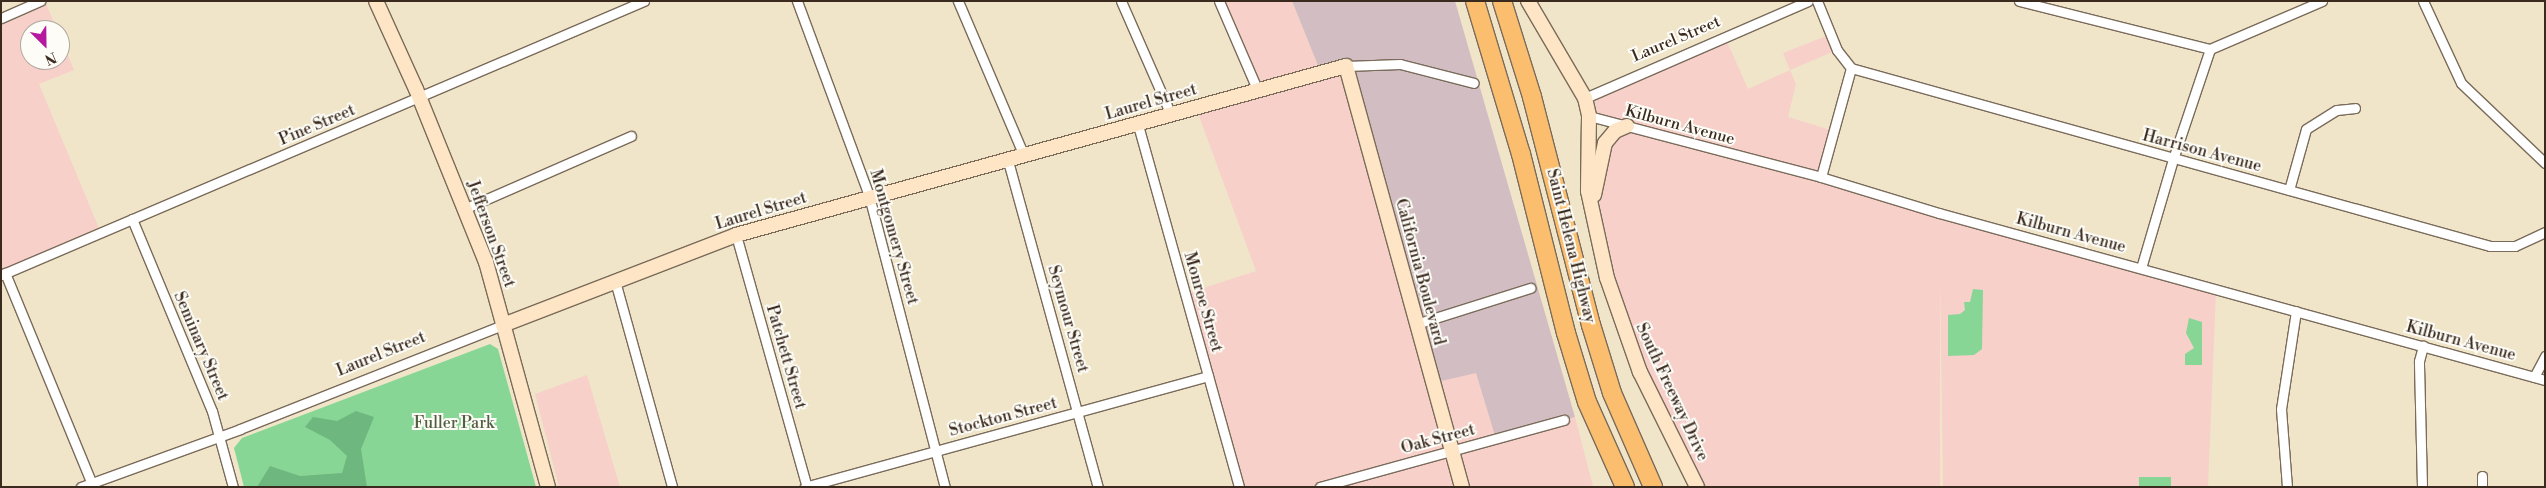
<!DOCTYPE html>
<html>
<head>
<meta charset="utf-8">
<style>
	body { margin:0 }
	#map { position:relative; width:2546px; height:488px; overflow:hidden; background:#f0e5c9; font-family:"Libre Bodoni",serif }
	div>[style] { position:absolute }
	.built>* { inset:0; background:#f7d0ca }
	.industrial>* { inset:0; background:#d2bec2 }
	.green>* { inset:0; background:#88d695; transform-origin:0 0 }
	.forest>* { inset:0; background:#6eb77e }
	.roads { filter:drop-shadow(1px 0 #7a6b5a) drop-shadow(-1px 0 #7a6b5a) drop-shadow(0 1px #7a6b5a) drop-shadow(0 -1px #7a6b5a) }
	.street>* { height:9px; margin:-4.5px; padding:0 4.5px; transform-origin:4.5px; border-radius:4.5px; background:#fff }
	.secondary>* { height:14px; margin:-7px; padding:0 7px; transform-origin:7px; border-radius:7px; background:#fde5c5 }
	.highway>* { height:18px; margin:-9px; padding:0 9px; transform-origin:9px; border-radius:9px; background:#fbbe6e }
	span { translate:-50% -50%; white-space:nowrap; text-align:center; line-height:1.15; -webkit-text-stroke:4px #fdfcf7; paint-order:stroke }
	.street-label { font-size:16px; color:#3b2a1e }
	.park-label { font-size:16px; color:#525e42 }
	.frame { position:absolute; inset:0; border:2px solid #3b2a1e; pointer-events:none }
	.north { position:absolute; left:20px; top:20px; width:50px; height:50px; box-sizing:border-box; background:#fdfcf7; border:1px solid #afa8a0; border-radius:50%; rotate:157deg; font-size:14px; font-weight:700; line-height:20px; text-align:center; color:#3b2a1e }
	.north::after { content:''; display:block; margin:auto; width:18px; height:22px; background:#b5179e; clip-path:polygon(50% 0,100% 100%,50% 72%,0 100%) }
</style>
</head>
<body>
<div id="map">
	<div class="built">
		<div style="clip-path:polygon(40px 1px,45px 1px,57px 30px,30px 30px,30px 60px,60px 60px,60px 36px,74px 70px,39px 84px,101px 233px,1px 275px,1px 18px)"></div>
		<div style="clip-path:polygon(1219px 1px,1292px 1px,1321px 73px,1346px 66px,1476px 372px,1564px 420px,1575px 417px,1593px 486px,1239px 487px,1185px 294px,1256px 271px,1196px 108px,1257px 89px)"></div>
		<div style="clip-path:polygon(1831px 34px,1837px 50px,1790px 70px,1796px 84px,1788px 117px,1834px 131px,1821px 177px,2216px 290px,2208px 487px,1943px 487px,1940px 275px,1940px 487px,1697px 487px,1648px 389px,1591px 213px,1605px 143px,1626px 127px,1589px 116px,1585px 98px,1725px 37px,1748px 89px,1790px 70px,1783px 53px)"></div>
		<div style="clip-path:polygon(587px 375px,620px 487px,559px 487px,535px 394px)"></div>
	</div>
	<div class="industrial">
		<div style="clip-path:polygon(1292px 1px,1455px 1px,1575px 417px,1496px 439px,1476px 373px,1433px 383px,1346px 67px,1321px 73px)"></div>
	</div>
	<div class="green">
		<div style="clip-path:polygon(1973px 289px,1983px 290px,1982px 349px,1974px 355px,1948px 356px,1948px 315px,1960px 314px,1965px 310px,1964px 302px,1970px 302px)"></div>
		<div style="clip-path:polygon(2189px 318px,2202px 322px,2202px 365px,2185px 365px,2185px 354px,2194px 348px,2186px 333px)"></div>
		<div style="clip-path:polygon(490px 344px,498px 349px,536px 487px,244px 487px,234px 448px,242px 438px)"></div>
		<div style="left:2171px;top:477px;width:10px;height:32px;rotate:90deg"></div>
	</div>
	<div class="forest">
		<div style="clip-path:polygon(356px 411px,374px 417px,361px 449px,367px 487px,257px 487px,270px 466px,300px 476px,342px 473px,347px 456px,330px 440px,305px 427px,313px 417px,337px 421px)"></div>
	</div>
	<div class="roads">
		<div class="street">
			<div style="left:797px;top:1px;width:208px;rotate:69.7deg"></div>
			<div style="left:869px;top:196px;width:301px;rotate:75.4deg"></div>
			<div style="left:958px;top:1px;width:168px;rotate:66.9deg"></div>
			<div style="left:1121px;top:1px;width:124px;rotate:66.3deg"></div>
			<div style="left:1219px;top:1px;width:96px;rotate:66.6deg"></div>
			<div style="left:1817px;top:1px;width:53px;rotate:67.8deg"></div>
			<div style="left:1837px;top:50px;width:23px;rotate:52deg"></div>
			<div style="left:1851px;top:68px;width:113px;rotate:105.4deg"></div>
			<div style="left:2019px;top:1px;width:197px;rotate:14.1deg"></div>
			<div style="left:2210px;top:49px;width:122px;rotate:-23.2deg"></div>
			<div style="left:2423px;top:1px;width:90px;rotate:65.1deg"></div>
			<div style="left:2461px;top:83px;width:116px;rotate:43.6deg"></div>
			<div style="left:1px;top:18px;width:43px;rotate:-23.6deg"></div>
			<div style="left:1346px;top:66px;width:54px;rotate:-2.1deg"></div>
			<div style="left:1400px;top:64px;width:76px;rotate:14.4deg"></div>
			<div style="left:1851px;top:68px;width:663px;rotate:15.57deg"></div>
			<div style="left:2490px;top:246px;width:25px"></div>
			<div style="left:2515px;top:246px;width:33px;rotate:-25deg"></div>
			<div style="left:1585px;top:98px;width:243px;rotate:-23.5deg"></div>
			<div style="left:1589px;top:116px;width:240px;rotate:14.7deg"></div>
			<div style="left:1821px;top:177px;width:123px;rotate:17deg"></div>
			<div style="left:1939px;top:213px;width:629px;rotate:15.41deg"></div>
			<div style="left:1138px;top:125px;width:376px;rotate:74.4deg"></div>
			<div style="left:1008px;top:161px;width:338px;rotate:74.6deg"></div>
			<div style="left:2289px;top:190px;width:63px;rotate:-74.4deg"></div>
			<div style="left:2306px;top:129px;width:36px;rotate:-32deg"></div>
			<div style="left:2337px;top:110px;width:18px;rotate:-6deg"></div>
			<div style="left:466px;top:208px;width:180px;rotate:-23.6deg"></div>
			<div style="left:132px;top:219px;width:208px;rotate:67.4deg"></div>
			<div style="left:212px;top:411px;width:79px;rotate:74.6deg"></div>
			<div style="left:736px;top:235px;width:262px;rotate:74.3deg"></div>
			<div style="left:2141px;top:268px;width:114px;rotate:-73.6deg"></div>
			<div style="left:2173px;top:159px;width:116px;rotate:-71.4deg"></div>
			<div style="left:5px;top:273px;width:231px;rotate:67.6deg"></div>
			<div style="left:1px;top:275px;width:699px;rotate:-23.08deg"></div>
			<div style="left:615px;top:281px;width:214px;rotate:74.5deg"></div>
			<div style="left:1416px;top:324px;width:120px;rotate:-17.5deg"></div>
			<div style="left:2534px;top:377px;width:24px;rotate:-62deg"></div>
			<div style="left:81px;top:487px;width:169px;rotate:-20deg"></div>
			<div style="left:240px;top:429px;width:283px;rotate:-21.6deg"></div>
			<div style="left:805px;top:487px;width:418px;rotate:-15.4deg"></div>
			<div style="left:1320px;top:487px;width:253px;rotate:-15.4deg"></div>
			<div style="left:2287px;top:487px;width:78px;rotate:-94.4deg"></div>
			<div style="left:2281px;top:409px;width:99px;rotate:-81.3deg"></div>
			<div style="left:2422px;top:487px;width:126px;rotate:-91.4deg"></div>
			<div style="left:2419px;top:361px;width:16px;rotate:-75deg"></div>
			<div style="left:2482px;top:487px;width:11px;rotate:-90deg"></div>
		</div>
		<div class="secondary">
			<div style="left:376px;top:1px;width:97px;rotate:65.6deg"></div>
			<div style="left:416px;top:89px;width:187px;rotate:68deg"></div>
			<div style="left:486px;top:262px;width:233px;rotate:74.6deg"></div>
			<div style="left:1528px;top:1px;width:113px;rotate:59.6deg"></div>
			<div style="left:1585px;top:98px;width:18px;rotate:77deg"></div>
			<div style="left:1589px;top:116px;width:75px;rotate:90.8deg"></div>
			<div style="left:1588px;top:191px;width:89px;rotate:77.7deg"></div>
			<div style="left:1607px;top:278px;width:100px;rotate:70.7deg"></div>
			<div style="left:1640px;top:372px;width:128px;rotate:63.6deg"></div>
			<div style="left:1594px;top:195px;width:53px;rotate:-78.1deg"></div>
			<div style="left:1605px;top:143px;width:16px;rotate:-50deg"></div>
			<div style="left:1615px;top:131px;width:13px;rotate:-23deg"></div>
			<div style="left:503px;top:325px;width:250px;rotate:-21.1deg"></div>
			<div style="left:736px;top:235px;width:633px;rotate:-15.49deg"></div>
			<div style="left:1346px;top:66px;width:437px;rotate:74.6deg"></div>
		</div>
		<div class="highway">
			<div style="left:1475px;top:1px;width:160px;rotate:73.3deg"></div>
			<div style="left:1521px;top:154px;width:185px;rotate:75.9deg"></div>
			<div style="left:1566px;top:333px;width:72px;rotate:73.1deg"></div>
			<div style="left:1587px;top:402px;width:93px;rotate:65.9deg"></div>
			<div style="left:1502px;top:1px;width:101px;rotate:72.6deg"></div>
			<div style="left:1532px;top:97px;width:236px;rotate:75.5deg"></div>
			<div style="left:1591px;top:325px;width:71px;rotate:72.8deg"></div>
			<div style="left:1612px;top:393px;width:103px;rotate:66.4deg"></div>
		</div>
	</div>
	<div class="street-label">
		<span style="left:1676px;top:39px;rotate:-23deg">Laurel Street</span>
		<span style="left:1151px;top:102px;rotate:-16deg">Laurel Street</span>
		<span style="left:317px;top:125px;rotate:-23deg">Pine Street</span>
		<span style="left:1680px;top:125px;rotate:15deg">Kilburn Avenue</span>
		<span style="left:2202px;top:151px;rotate:15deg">Harrison Avenue</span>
		<span style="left:761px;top:211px;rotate:-17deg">Laurel Street</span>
		<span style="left:2071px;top:233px;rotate:15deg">Kilburn Avenue</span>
		<span style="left:491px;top:234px;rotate:70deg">Jefferson Street</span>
		<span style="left:894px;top:237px;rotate:74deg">Montgomery Street</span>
		<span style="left:1571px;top:246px;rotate:76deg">Saint Helena Highway</span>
		<span style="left:1420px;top:272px;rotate:75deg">California Boulevard</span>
		<span style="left:1203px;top:302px;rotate:74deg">Monroe Street</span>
		<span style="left:1068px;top:319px;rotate:74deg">Seymour Street</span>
		<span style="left:2461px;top:341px;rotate:15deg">Kilburn Avenue</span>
		<span style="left:201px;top:346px;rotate:67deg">Seminary Street</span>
		<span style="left:381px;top:354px;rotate:-22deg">Laurel Street</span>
		<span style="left:786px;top:357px;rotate:74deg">Patchett Street</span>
		<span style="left:1672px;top:392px;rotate:65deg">South Freeway Drive</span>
		<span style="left:1003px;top:417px;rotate:-15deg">Stockton Street</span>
		<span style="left:1438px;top:439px;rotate:-15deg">Oak Street</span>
	</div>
	<div class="park-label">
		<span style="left:454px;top:423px">Fuller Park</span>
	</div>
	<div class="frame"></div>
	<div class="north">N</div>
</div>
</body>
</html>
